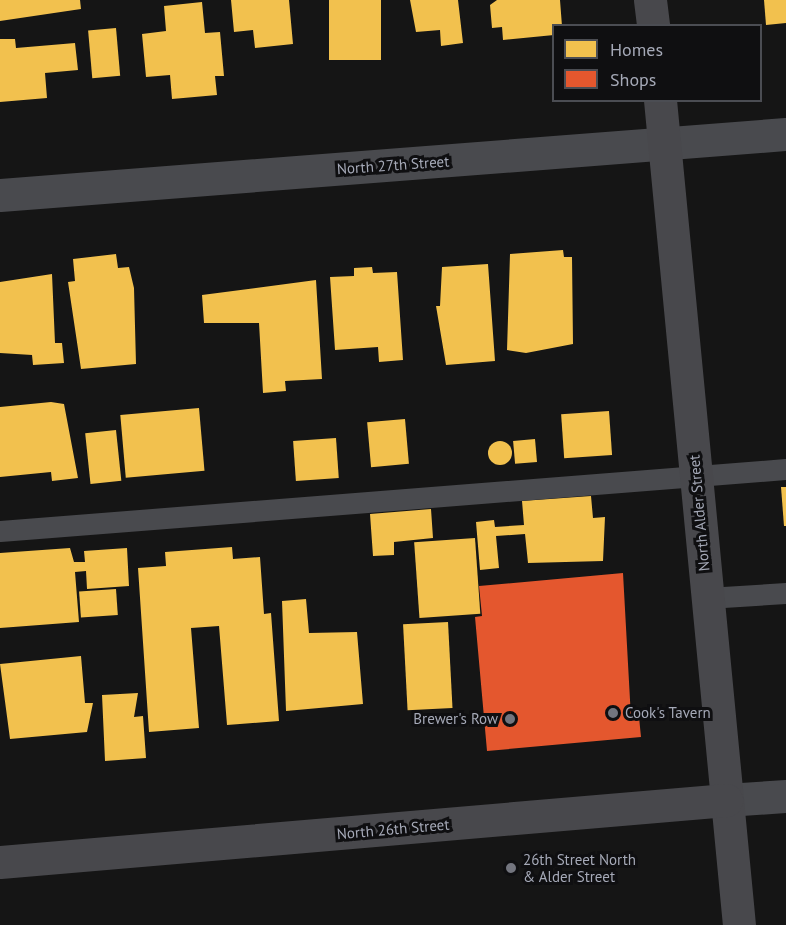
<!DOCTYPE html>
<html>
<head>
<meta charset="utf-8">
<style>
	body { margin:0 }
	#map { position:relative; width:786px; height:925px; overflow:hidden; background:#151515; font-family:"PT Sans",sans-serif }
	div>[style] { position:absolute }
	.homes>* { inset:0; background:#f2c14e; transform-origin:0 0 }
	.round { border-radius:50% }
	.shops>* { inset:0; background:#e4572e }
	.lane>* { height:21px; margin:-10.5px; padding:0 10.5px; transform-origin:10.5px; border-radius:10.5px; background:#494a4e }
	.street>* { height:33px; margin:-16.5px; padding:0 16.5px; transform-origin:16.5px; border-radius:16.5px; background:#494a4e }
	.secondary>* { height:33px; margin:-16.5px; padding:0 16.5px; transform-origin:16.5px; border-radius:16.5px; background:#48484c }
	.dots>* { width:16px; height:16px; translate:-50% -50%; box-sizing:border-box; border:3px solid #0f0f11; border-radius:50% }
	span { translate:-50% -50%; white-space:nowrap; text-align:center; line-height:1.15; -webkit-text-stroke:6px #0f0f11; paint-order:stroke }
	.street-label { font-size:15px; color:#a5a9b7 }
	.poi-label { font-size:15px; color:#a5a9b7 }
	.left { translate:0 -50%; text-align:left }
	.right { translate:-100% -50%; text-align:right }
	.legend { position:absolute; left:552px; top:24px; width:210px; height:78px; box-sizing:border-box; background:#0f0f11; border:2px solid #4b4d53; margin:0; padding:8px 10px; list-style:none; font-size:18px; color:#a5a9b7 }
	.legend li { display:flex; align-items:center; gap:12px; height:30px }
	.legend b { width:30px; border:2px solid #4b4d53 }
</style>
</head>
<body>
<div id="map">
	<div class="homes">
		<div style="clip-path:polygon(0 0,80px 0,81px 9px,0 21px)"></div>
		<div style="clip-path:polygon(231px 0,289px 0,293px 44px,255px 48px,253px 30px,234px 32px)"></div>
		<div style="left:329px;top:0;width:52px;height:60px"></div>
		<div style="clip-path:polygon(410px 0,458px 0,463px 43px,441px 46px,440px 30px,416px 32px)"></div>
		<div style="clip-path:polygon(497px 0,560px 0,562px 26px,554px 26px,554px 35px,503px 40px,502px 27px,492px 28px,490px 5px)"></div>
		<div style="clip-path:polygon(764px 0,786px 0,786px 23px,766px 25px)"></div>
		<div style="clip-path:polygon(202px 2px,205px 33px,220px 32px,224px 76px,215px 76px,217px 95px,172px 99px,170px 75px,146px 77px,142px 34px,166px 31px,164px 6px)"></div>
		<div style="left:116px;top:28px;width:48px;height:28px;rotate:85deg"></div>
		<div style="clip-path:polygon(0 39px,15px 39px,16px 48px,75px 43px,78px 70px,45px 73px,47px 98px,0 102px)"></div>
		<div style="clip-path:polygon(563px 250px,564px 257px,572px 257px,573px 344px,526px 353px,507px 350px,510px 254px)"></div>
		<div style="clip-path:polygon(116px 254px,118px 268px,129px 267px,134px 288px,136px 364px,81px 369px,68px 282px,75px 281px,73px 259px)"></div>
		<div style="clip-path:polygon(488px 264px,495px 361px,446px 365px,436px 306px,440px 306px,442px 267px)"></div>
		<div style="clip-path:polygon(372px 267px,373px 273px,397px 272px,403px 360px,379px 362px,378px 347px,335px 350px,330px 277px,354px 276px,354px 268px)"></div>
		<div style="clip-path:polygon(52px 274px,55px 343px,62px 343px,64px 363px,33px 365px,32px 355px,0 353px,0 282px)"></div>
		<div style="clip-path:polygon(316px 280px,322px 379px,285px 381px,286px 391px,263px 393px,259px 323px,204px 323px,202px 295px)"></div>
		<div style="clip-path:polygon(51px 402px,64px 404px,78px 478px,52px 481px,51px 472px,0 477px,0 407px)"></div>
		<div style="left:199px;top:408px;width:63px;height:79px;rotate:85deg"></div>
		<div style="left:609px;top:411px;width:44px;height:48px;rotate:86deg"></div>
		<div style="left:405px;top:419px;width:45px;height:38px;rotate:85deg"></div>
		<div style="left:116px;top:430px;width:51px;height:31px;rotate:84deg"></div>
		<div style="left:336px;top:438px;width:40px;height:43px;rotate:86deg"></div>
		<div style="left:535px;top:439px;width:23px;height:22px;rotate:85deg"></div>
		<div class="round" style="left:488px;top:441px;width:24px;height:24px"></div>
		<div style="clip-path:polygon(781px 487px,786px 487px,786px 526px,784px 526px)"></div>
		<div style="clip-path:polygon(591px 496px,593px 518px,605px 517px,603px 561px,528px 563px,525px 534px,496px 536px,499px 568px,480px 570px,476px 522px,494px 520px,495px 527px,524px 525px,522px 501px)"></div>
		<div style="clip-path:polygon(431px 509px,433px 538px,394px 542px,394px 555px,373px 556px,370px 514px)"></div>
		<div style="left:475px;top:538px;width:76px;height:61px;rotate:86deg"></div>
		<div style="clip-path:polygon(232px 547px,233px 559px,260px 557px,264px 614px,271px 613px,279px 721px,227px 725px,219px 626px,191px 628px,199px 728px,149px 732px,138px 568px,166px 566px,165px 552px)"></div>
		<div style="clip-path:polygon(70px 548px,74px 562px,85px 562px,84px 551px,127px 548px,129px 586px,87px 589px,86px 571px,75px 572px,79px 622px,0 628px,0 553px)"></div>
		<div style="left:116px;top:589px;width:26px;height:37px;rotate:86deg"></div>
		<div style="clip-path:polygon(306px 599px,309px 633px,357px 632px,363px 704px,286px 711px,282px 601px)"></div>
		<div style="left:448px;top:622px;width:86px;height:45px;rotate:87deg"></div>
		<div style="clip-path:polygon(81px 656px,85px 703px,93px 703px,87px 732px,10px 739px,0 664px)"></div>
		<div style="clip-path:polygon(138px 693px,134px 717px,143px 716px,146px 758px,105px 761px,102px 695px)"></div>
	</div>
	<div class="shops">
		<div style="clip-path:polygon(623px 573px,631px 718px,639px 717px,641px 737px,487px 751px,475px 617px,482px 616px,479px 586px)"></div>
	</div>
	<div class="lane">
		<div style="left:0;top:531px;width:788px;rotate:-4.51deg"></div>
		<div style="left:707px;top:598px;width:79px;rotate:-3.6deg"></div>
	</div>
	<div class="street">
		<div style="left:0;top:195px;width:788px;rotate:-4.44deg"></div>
		<div style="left:726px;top:800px;width:60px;rotate:-3.8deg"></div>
	</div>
	<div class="secondary">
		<div style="left:650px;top:0;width:26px;rotate:83deg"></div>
		<div style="left:660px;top:100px;width:829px;rotate:84.53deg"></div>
		<div style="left:0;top:862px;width:729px;rotate:-4.88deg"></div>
	</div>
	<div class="dots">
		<div style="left:613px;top:713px;background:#73757e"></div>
		<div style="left:510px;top:719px;background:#73757e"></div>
		<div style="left:511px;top:868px;background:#73757e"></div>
	</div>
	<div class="street-label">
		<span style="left:393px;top:165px;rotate:-4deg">North 27th Street</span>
		<span style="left:699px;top:513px;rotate:-95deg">North Alder Street</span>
		<span style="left:393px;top:829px;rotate:-5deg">North 26th Street</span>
	</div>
	<div class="poi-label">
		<span class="left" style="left:625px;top:713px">Cook's Tavern</span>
		<span class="right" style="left:498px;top:719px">Brewer's Row</span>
		<span class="left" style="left:523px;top:868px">26th Street North<br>&amp; Alder Street</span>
	</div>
	<ul class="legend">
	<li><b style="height:16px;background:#f2c14e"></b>Homes</li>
	<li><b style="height:16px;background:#e4572e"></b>Shops</li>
	</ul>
</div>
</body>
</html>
